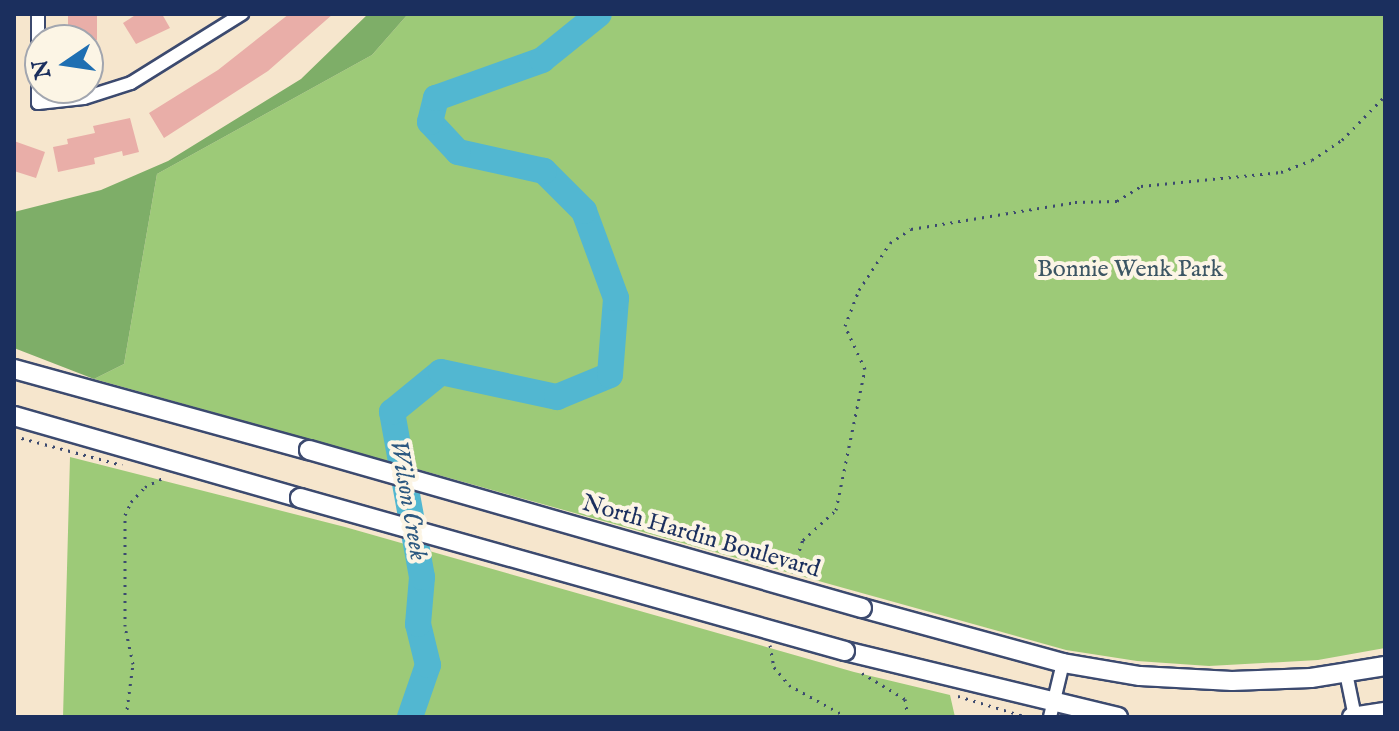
<!DOCTYPE html>
<html>
<head>
<meta charset="utf-8">
<style>
	body { margin:0 }
	#map { position:relative; width:1399px; height:731px; overflow:hidden; background:#f6e6cd; font-family:"IM FELL English",serif }
	div>[style] { position:absolute }
	.green>* { inset:0; background:#9dca78 }
	.forest>* { inset:0; background:#7eae68 }
	.river>* { height:26px; margin:-13px; padding:0 13px; transform-origin:13px; border-radius:13px; background:#52b7d1 }
	.building>* { inset:0; background:#e9aea8; transform-origin:0 0 }
	.path>* { height:3px; margin-top:-1.5px; transform-origin:0; background:repeating-linear-gradient(90deg,#3c4a6f 0 2px,transparent 0 8px) }
	.roads { filter:drop-shadow(2px 0 #3c4a6f) drop-shadow(-2px 0 #3c4a6f) drop-shadow(0 2px #3c4a6f) drop-shadow(0 -2px #3c4a6f) }
	.street>* { height:12px; margin:-6px; padding:0 6px; transform-origin:6px; border-radius:6px; background:#fff }
	.secondary>* { height:18px; margin:-9px; padding:0 9px; transform-origin:9px; border-radius:9px; background:#fff }
	.bridges { filter:drop-shadow(2px 0 #3c4a6f) drop-shadow(-2px 0 #3c4a6f) drop-shadow(0 2px #3c4a6f) drop-shadow(0 -2px #3c4a6f) }
	.secondary-bridge>* { height:18px; margin:-9px; padding:0 9px; transform-origin:9px; border-radius:9px; background:#fff }
	span { translate:-50% -50%; white-space:nowrap; text-align:center; line-height:1.15; -webkit-text-stroke:8px #fcf5e5; paint-order:stroke }
	.park-label { font-size:24px; color:#3c5664 }
	.street-label { font-size:24px; color:#1b2f5e }
	.water-label { font-size:26px; color:#2c5880; font-style:italic }
	.frame { position:absolute; inset:0; border:16px solid #1b2f5e; pointer-events:none }
	.north { position:absolute; left:24px; top:24px; width:80px; height:80px; box-sizing:border-box; background:#fcf5e5; border:2px solid #a2a6af; border-radius:50%; rotate:257deg; font-size:22px; font-weight:700; line-height:32px; text-align:center; color:#1b2f5e }
	.north::after { content:''; display:block; margin:auto; width:28px; height:36px; background:#1f6fb2; clip-path:polygon(50% 0,100% 100%,50% 72%,0 100%) }
</style>
</head>
<body>
<div id="map">
	<div class="green">
		<div style="clip-path:polygon(408px 14px,1385px 14px,1385px 648px,1318px 660px,1209px 666px,1137px 661px,1066px 650px,94px 379px,124px 364px,157px 174px,372px 55px)"></div>
		<div style="clip-path:polygon(70px 457px,345px 527px,854px 672px,950px 695px,955px 717px,63px 717px)"></div>
	</div>
	<div class="forest">
		<div style="clip-path:polygon(368px 14px,408px 14px,372px 55px,157px 174px,124px 364px,94px 379px,14px 348px,14px 212px,101px 190px,168px 161px,301px 79px)"></div>
	</div>
	<div class="river">
		<div style="left:410px;top:717px;width:55px;rotate:-70.9deg"></div>
		<div style="left:428px;top:665px;width:42px;rotate:-103.7deg"></div>
		<div style="left:418px;top:624px;width:47px;rotate:-85.1deg"></div>
		<div style="left:422px;top:577px;width:168px;rotate:-100.3deg"></div>
		<div style="left:392px;top:412px;width:63px;rotate:-39.2deg"></div>
		<div style="left:441px;top:372px;width:119px;rotate:12.2deg"></div>
		<div style="left:557px;top:397px;width:57px;rotate:-22.5deg"></div>
		<div style="left:610px;top:375px;width:77px;rotate:-85.5deg"></div>
		<div style="left:616px;top:298px;width:93px;rotate:-110.2deg"></div>
		<div style="left:584px;top:211px;width:57px;rotate:-135deg"></div>
		<div style="left:544px;top:171px;width:88px;rotate:-167.5deg"></div>
		<div style="left:458px;top:152px;width:41px;rotate:-133deg"></div>
		<div style="left:430px;top:122px;width:25px;rotate:-76deg"></div>
		<div style="left:436px;top:98px;width:113px;rotate:-19.7deg"></div>
		<div style="left:542px;top:60px;width:73px;rotate:-38.9deg"></div>
	</div>
	<div class="building">
		<div style="left:68px;top:14px;width:29px;height:26px"></div>
		<div style="clip-path:polygon(137px 14px,162px 14px,170px 28px,136px 44px,123px 23px)"></div>
		<div style="clip-path:polygon(289px 14px,333px 14px,268px 71px,164px 138px,149px 113px,218px 70px)"></div>
		<div style="clip-path:polygon(130px 118px,139px 152px,123px 156px,122px 151px,94px 158px,95px 164px,58px 172px,53px 147px,68px 144px,67px 139px,95px 133px,93px 126px)"></div>
		<div style="clip-path:polygon(14px 141px,45px 152px,36px 178px,14px 171px)"></div>
	</div>
	<div class="path">
		<div style="left:14px;top:436px;width:112px;rotate:15deg"></div>
		<div style="left:792px;top:573px;width:35px;rotate:-72deg"></div>
		<div style="left:803px;top:540px;width:45px;rotate:-42.3deg"></div>
		<div style="left:836px;top:510px;width:144px;rotate:-78.4deg"></div>
		<div style="left:865px;top:369px;width:47px;rotate:-114.9deg"></div>
		<div style="left:845px;top:326px;width:39px;rotate:-69deg"></div>
		<div style="left:859px;top:290px;width:56px;rotate:-56.6deg"></div>
		<div style="left:890px;top:243px;width:25px;rotate:-34deg"></div>
		<div style="left:911px;top:229px;width:166px;rotate:-9.3deg"></div>
		<div style="left:1075px;top:202px;width:42px;rotate:-1.4deg"></div>
		<div style="left:1117px;top:201px;width:28px;rotate:-32deg"></div>
		<div style="left:1141px;top:186px;width:141px;rotate:-5.7deg"></div>
		<div style="left:1281px;top:172px;width:33px;rotate:-21deg"></div>
		<div style="left:1312px;top:160px;width:36px;rotate:-34deg"></div>
		<div style="left:1342px;top:140px;width:62px;rotate:-45.7deg"></div>
		<div style="left:770px;top:645px;width:22px;rotate:80deg"></div>
		<div style="left:774px;top:667px;width:23px;rotate:50deg"></div>
		<div style="left:789px;top:685px;width:66px;rotate:28.9deg"></div>
		<div style="left:862px;top:673px;width:50px;rotate:31.2deg"></div>
		<div style="left:905px;top:699px;width:18px;rotate:81deg"></div>
		<div style="left:958px;top:696px;width:72px;rotate:16.9deg"></div>
		<div style="left:126px;top:717px;width:53px;rotate:-82.5deg"></div>
		<div style="left:133px;top:664px;width:39px;rotate:-102deg"></div>
		<div style="left:125px;top:626px;width:111px;rotate:-90deg"></div>
		<div style="left:125px;top:515px;width:14px;rotate:-65deg"></div>
		<div style="left:131px;top:502px;width:21px;rotate:-47deg"></div>
		<div style="left:145px;top:487px;width:22px;rotate:-27deg"></div>
	</div>
	<div class="roads">
		<div class="street">
			<div style="left:38px;top:14px;width:89px;rotate:90deg"></div>
			<div style="left:38px;top:103px;width:46px;rotate:-6.2deg"></div>
			<div style="left:84px;top:98px;width:49px;rotate:-17.7deg"></div>
			<div style="left:131px;top:83px;width:131px;rotate:-31.9deg"></div>
			<div style="left:1346px;top:673px;width:45px;rotate:78.4deg"></div>
			<div style="left:1050px;top:717px;width:56px;rotate:-76.5deg"></div>
		</div>
		<div class="secondary">
			<div style="left:14px;top:369px;width:306px;rotate:15.4deg"></div>
			<div style="left:14px;top:416px;width:298px;rotate:16deg"></div>
			<div style="left:862px;top:608px;width:208px;rotate:15.3deg"></div>
			<div style="left:1063px;top:663px;width:78px;rotate:9.6deg"></div>
			<div style="left:1140px;top:676px;width:92px;rotate:3.1deg"></div>
			<div style="left:1232px;top:681px;width:79px;rotate:-2.2deg"></div>
			<div style="left:1311px;top:678px;width:75px;rotate:-9.2deg"></div>
			<div style="left:845px;top:651px;width:281px;rotate:13.6deg"></div>
			<div style="left:1352px;top:717px;width:33px;rotate:-9deg"></div>
		</div>
	</div>
	<div class="bridges">
		<div class="secondary-bridge">
			<div style="left:309px;top:450px;width:575px;rotate:15.95deg"></div>
			<div style="left:300px;top:498px;width:566px;rotate:15.68deg"></div>
		</div>
	</div>
	<div class="park-label">
		<span style="left:1130px;top:270px">Bonnie Wenk Park</span>
	</div>
	<div class="street-label">
		<span style="left:701px;top:537px;rotate:16deg">North Hardin Boulevard</span>
	</div>
	<div class="water-label">
		<span style="left:408px;top:500px;rotate:80deg">Wilson Creek</span>
	</div>
	<div class="frame"></div>
	<div class="north">N</div>
</div>
</body>
</html>
